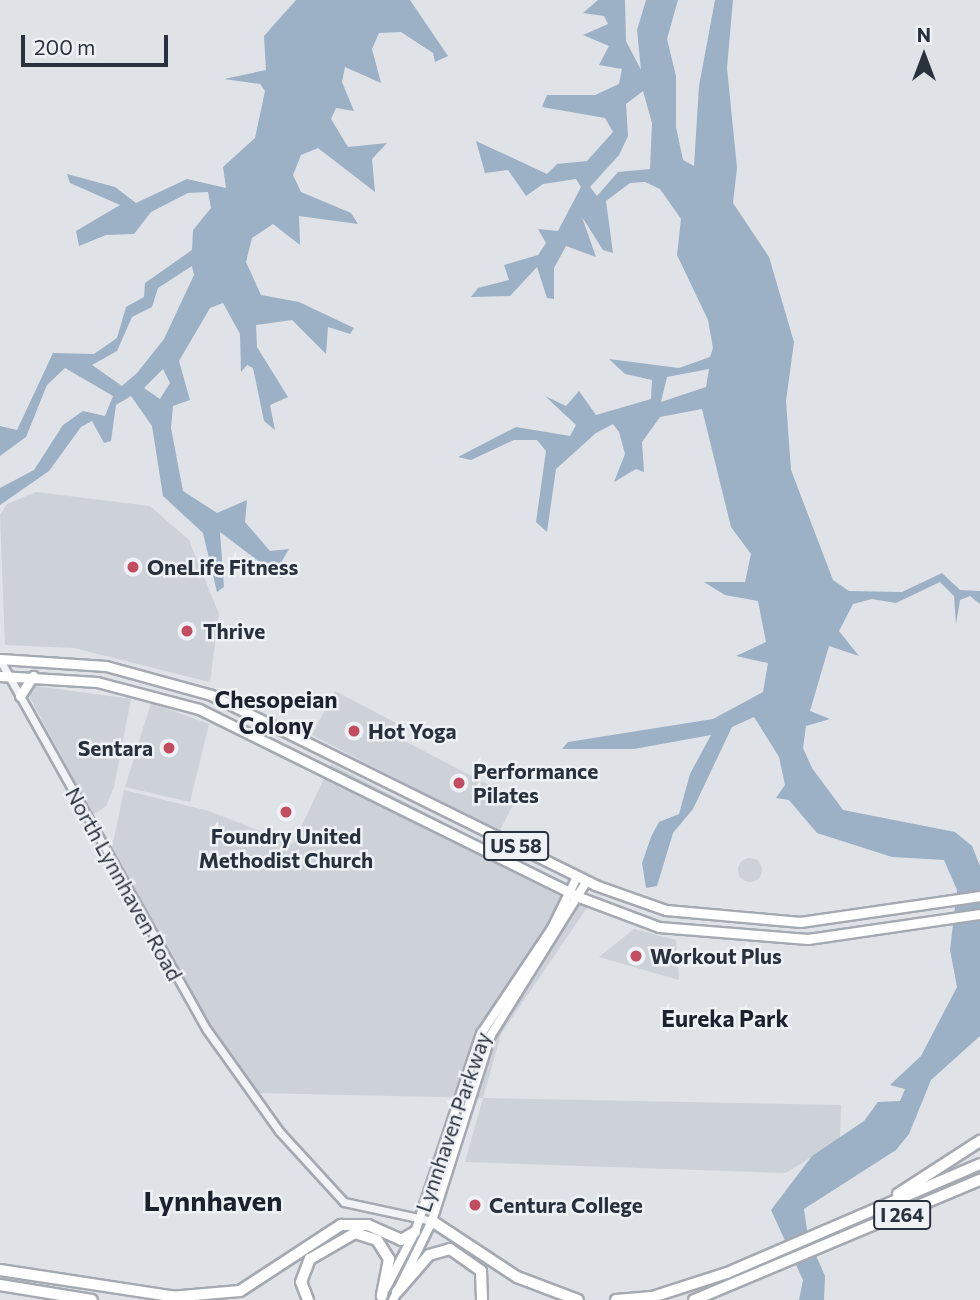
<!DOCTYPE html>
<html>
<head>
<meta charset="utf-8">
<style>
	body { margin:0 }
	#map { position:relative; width:980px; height:1300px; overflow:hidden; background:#dfe2e7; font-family:Commissioner,sans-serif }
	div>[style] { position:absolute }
	.built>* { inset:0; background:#cdd2d9 }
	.round { border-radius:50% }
	.water>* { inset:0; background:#9cb1c5 }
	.roads { filter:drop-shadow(2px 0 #a5a9b1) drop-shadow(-2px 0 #a5a9b1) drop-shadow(0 2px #a5a9b1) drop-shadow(0 -2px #a5a9b1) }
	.tertiary>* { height:7px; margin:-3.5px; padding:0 3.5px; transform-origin:3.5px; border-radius:3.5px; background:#f1f3f6 }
	.secondary>* { height:8px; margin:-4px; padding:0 4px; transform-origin:4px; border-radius:4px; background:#fff }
	.primary>* { height:9px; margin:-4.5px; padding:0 4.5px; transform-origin:4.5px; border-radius:4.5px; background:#fff }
	.motorway>* { height:10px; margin:-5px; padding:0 5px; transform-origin:5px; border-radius:5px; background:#fff }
	.dots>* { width:19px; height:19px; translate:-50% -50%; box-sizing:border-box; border:4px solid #eef1f5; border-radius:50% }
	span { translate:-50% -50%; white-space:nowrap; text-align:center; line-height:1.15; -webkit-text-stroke:5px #eef1f5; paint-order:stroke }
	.shield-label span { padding:2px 5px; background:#eef1f5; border:2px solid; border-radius:5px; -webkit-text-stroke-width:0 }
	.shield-label { font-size:19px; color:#29313d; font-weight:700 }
	.poi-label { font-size:21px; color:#29313d; font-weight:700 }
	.left { translate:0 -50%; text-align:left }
	.right { translate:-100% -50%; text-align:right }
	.street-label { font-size:21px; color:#29313d }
	.neighbourhood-label { font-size:23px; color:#1b222e; font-weight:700 }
	.district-label { font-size:28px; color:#1b222e; font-weight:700 }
	.north { position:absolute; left:889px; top:21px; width:70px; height:70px; -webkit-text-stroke:5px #eef1f5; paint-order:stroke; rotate:0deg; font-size:19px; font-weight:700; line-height:28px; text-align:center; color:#29313d }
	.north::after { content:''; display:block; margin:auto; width:24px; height:32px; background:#29313d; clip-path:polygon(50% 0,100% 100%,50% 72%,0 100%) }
	.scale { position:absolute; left:21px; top:35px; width:147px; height:32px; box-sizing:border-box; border:4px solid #29313d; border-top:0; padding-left:9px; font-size:21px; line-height:24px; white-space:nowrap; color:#29313d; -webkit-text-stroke:5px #eef1f5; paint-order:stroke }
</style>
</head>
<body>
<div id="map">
	<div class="built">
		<div style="clip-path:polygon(36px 492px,150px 506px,189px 540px,219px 614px,210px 682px,74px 648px,5px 645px,0 515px,7px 504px)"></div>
		<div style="clip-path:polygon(36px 686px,131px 699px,114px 787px,106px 806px,93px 815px,28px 694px)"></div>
		<div style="clip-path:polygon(335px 691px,396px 723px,391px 734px,516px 799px,499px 832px,312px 735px)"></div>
		<div style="clip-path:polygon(151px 703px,209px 724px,190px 802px,125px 787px)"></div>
		<div style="clip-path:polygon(331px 764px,593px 899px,501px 1034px,483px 1098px,841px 1105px,840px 1139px,786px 1173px,465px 1162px,483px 1098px,257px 1093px,218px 1040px,111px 853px,124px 790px,209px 811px,293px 844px)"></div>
		<div class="round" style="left:738px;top:858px;width:24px;height:24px"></div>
		<div style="clip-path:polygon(634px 929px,676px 940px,679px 980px,599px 957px)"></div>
	</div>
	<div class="water">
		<div style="clip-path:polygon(evenodd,296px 0,410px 0,448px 56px,435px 62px,433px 53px,401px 32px,379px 33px,372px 49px,381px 83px,345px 67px,342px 82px,354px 111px,336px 108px,331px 119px,348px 147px,387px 143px,372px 159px,375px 192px,318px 148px,301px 155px,293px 175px,301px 192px,351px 213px,358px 224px,299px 216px,300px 245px,273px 224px,252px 238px,246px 262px,261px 295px,299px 302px,354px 328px,350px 334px,328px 327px,326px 354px,292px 320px,256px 325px,257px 347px,288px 397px,270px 405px,275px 430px,264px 421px,253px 368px,247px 365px,241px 372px,240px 334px,223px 303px,210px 308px,179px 361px,190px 400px,173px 406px,171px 428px,183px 491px,217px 513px,247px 500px,245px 522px,270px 551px,289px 549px,280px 564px,290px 575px,281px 578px,220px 532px,224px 587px,217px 592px,203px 533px,163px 496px,152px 426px,131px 396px,116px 405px,111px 441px,104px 443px,92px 421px,81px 427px,49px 471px,0 505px,0 488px,34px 470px,63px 425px,83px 411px,105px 416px,113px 396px,65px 368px,47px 385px,26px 437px,0 456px,0 426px,17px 430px,53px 353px,94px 354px,117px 338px,126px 307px,144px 297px,145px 283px,192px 250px,193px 230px,211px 208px,208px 192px,188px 193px,151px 212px,134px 234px,106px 235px,79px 246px,76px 231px,120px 205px,70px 183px,67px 174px,115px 187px,136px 203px,187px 179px,226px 188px,223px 167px,255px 138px,265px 91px,260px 84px,224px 79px,266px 70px,264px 36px,296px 0,192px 266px,194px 275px,164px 339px,137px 373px,122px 386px,92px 365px,117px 351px,132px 317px,152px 307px,158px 288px,192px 266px,296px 0,163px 369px,170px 383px,160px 399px,144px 388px,163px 369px)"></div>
		<div style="clip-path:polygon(evenodd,598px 0,625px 0,626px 41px,641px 70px,637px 30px,646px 0,678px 0,667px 39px,676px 76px,676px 127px,683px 160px,694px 166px,699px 86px,715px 0,733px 0,727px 68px,737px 168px,733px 203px,769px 257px,794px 342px,786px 401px,791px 470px,833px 580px,849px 591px,902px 592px,942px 573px,960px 590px,980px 591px,980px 604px,970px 596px,960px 600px,956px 624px,954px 596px,940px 582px,896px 603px,872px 599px,853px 604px,839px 631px,859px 656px,829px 646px,810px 711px,830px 719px,806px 726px,803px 748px,812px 768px,843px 810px,955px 832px,972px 846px,980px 866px,980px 1036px,931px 1080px,909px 1134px,896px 1150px,804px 1209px,808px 1237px,825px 1276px,824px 1300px,799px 1300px,803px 1280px,771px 1210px,812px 1156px,864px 1121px,878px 1102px,900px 1101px,905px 1089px,890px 1085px,921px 1056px,957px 987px,950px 950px,957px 890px,944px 860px,892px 857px,817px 833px,789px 800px,776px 798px,785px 785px,779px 757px,754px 717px,732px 727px,693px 809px,673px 833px,657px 886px,646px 888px,642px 863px,651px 837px,659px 822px,679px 814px,690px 774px,711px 735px,634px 749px,562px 749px,568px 742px,713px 719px,763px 692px,768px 663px,736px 656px,766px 642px,758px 601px,725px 595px,704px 582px,745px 582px,751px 554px,731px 527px,702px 409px,660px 417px,642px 442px,644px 472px,636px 469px,614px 482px,625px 454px,619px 432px,613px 424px,596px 433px,556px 469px,547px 532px,536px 522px,546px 451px,537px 440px,514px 440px,471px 460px,458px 457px,516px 427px,570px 436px,576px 425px,545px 396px,566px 406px,579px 391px,596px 415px,651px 399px,652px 380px,625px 374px,609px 359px,679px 368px,710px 357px,713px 348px,708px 320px,677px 255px,681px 219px,660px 189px,645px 182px,630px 183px,606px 201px,613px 253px,603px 250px,582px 217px,596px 257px,566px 246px,554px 268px,554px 299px,547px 298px,537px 267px,510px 296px,471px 297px,478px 288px,509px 280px,504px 265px,538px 255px,546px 243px,538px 229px,558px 231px,581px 187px,576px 179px,543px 184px,526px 196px,508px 170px,485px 173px,476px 141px,547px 174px,557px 164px,587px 161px,613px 132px,605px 118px,542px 107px,547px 95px,595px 95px,619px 84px,622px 69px,599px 65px,609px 46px,583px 35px,608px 24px,604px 16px,583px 13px,598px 0,643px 91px,652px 123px,650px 169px,618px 172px,597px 196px,590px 187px,619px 155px,628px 136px,626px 104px,643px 91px,598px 0,709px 369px,706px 387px,661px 402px,667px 377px,709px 369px)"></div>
	</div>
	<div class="roads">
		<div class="tertiary">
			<div style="left:0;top:660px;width:424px;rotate:60.8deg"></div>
			<div style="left:207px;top:1030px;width:124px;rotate:54.5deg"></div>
			<div style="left:279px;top:1131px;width:96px;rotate:47.5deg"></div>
			<div style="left:344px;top:1202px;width:90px;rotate:12.2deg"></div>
		</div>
		<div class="secondary">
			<div style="left:386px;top:1288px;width:63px;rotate:-62.6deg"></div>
			<div style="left:415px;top:1232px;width:209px;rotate:-71.6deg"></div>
			<div style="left:481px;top:1034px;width:128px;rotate:-56.2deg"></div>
			<div style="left:552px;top:928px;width:57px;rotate:-63.9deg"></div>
			<div style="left:393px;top:1300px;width:88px;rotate:-63.7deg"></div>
			<div style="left:432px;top:1221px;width:195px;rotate:-72.4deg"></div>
			<div style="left:491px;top:1035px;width:181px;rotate:-58.1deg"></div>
		</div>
		<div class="primary">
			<div style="left:0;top:659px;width:106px;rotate:3.8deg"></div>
			<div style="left:106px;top:666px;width:109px;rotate:15.4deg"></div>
			<div style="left:211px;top:695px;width:428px;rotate:26.3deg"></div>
			<div style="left:595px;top:885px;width:75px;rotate:19.4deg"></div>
			<div style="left:666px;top:910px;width:135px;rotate:5.1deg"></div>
			<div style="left:800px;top:922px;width:182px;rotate:-8.2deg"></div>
			<div style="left:0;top:676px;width:97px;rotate:3.5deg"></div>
			<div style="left:97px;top:682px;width:106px;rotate:14.8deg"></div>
			<div style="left:199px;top:709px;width:424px;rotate:26.3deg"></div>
			<div style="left:579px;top:897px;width:85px;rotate:20.6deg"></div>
			<div style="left:659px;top:927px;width:149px;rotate:4.6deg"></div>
			<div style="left:808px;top:939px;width:174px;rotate:-8.3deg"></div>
			<div style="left:20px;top:696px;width:24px;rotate:-57deg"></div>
		</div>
		<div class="motorway">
			<div style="left:898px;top:1194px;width:98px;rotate:-32.9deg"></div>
			<div style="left:432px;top:1221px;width:102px;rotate:33.4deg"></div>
			<div style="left:517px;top:1277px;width:65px;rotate:20.7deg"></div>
			<div style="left:0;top:1270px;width:178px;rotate:8.7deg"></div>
			<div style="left:0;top:1285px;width:93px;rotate:9.3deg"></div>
			<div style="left:397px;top:1292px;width:49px;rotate:-49.1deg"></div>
			<div style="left:429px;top:1255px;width:22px;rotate:-16deg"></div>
			<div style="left:450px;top:1249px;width:38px;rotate:35deg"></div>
			<div style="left:481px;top:1271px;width:29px;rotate:88deg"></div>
			<div style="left:170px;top:1297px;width:70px;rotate:-4.9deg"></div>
			<div style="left:240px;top:1291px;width:121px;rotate:-33.2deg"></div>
			<div style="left:341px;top:1225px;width:27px"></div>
			<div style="left:368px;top:1225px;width:36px;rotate:24deg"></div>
			<div style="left:401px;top:1240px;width:16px;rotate:-30deg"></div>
			<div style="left:308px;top:1300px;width:19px;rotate:-111deg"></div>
			<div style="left:301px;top:1282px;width:25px;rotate:-69deg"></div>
			<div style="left:310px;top:1259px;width:52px;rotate:-30deg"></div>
			<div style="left:355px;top:1233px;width:23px;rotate:18deg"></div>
			<div style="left:377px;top:1240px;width:22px;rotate:58deg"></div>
			<div style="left:389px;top:1259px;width:38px;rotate:101deg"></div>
			<div style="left:616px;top:1300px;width:33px;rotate:-5deg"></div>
			<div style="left:643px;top:1300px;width:88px;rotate:-17.8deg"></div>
			<div style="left:727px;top:1273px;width:275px;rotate:-23.3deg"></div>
			<div style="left:694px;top:1300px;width:310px;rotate:-22.8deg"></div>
		</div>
	</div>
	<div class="dots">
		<div style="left:133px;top:567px;background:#c44c61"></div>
		<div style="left:187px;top:631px;background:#c44c61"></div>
		<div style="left:354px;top:731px;background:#c44c61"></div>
		<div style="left:169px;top:748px;background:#c44c61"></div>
		<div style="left:459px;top:783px;background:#c44c61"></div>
		<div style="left:286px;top:812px;background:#c44c61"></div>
		<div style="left:636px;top:956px;background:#c44c61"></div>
		<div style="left:475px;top:1205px;background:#c44c61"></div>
	</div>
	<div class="shield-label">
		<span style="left:516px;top:846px">US 58</span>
		<span style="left:902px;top:1215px">I 264</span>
	</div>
	<div class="poi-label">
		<span class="left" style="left:147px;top:567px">OneLife Fitness</span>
		<span class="left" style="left:203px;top:631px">Thrive</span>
		<span class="left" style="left:368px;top:731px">Hot Yoga</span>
		<span class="right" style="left:153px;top:748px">Sentara</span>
		<span class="left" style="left:473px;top:783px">Performance<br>Pilates</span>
		<span style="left:286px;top:848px">Foundry United<br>Methodist Church</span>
		<span class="left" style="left:650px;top:956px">Workout Plus</span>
		<span class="left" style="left:489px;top:1205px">Centura College</span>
	</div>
	<div class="street-label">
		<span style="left:124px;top:884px;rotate:61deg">North Lynnhaven Road</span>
		<span style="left:453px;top:1122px;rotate:-71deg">Lynnhaven Parkway</span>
	</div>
	<div class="neighbourhood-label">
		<span style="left:276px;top:712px">Chesopeian<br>Colony</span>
		<span style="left:725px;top:1018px">Eureka Park</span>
	</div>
	<div class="district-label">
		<span style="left:213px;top:1200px">Lynnhaven</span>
	</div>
	<div class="north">N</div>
	<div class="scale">200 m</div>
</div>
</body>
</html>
